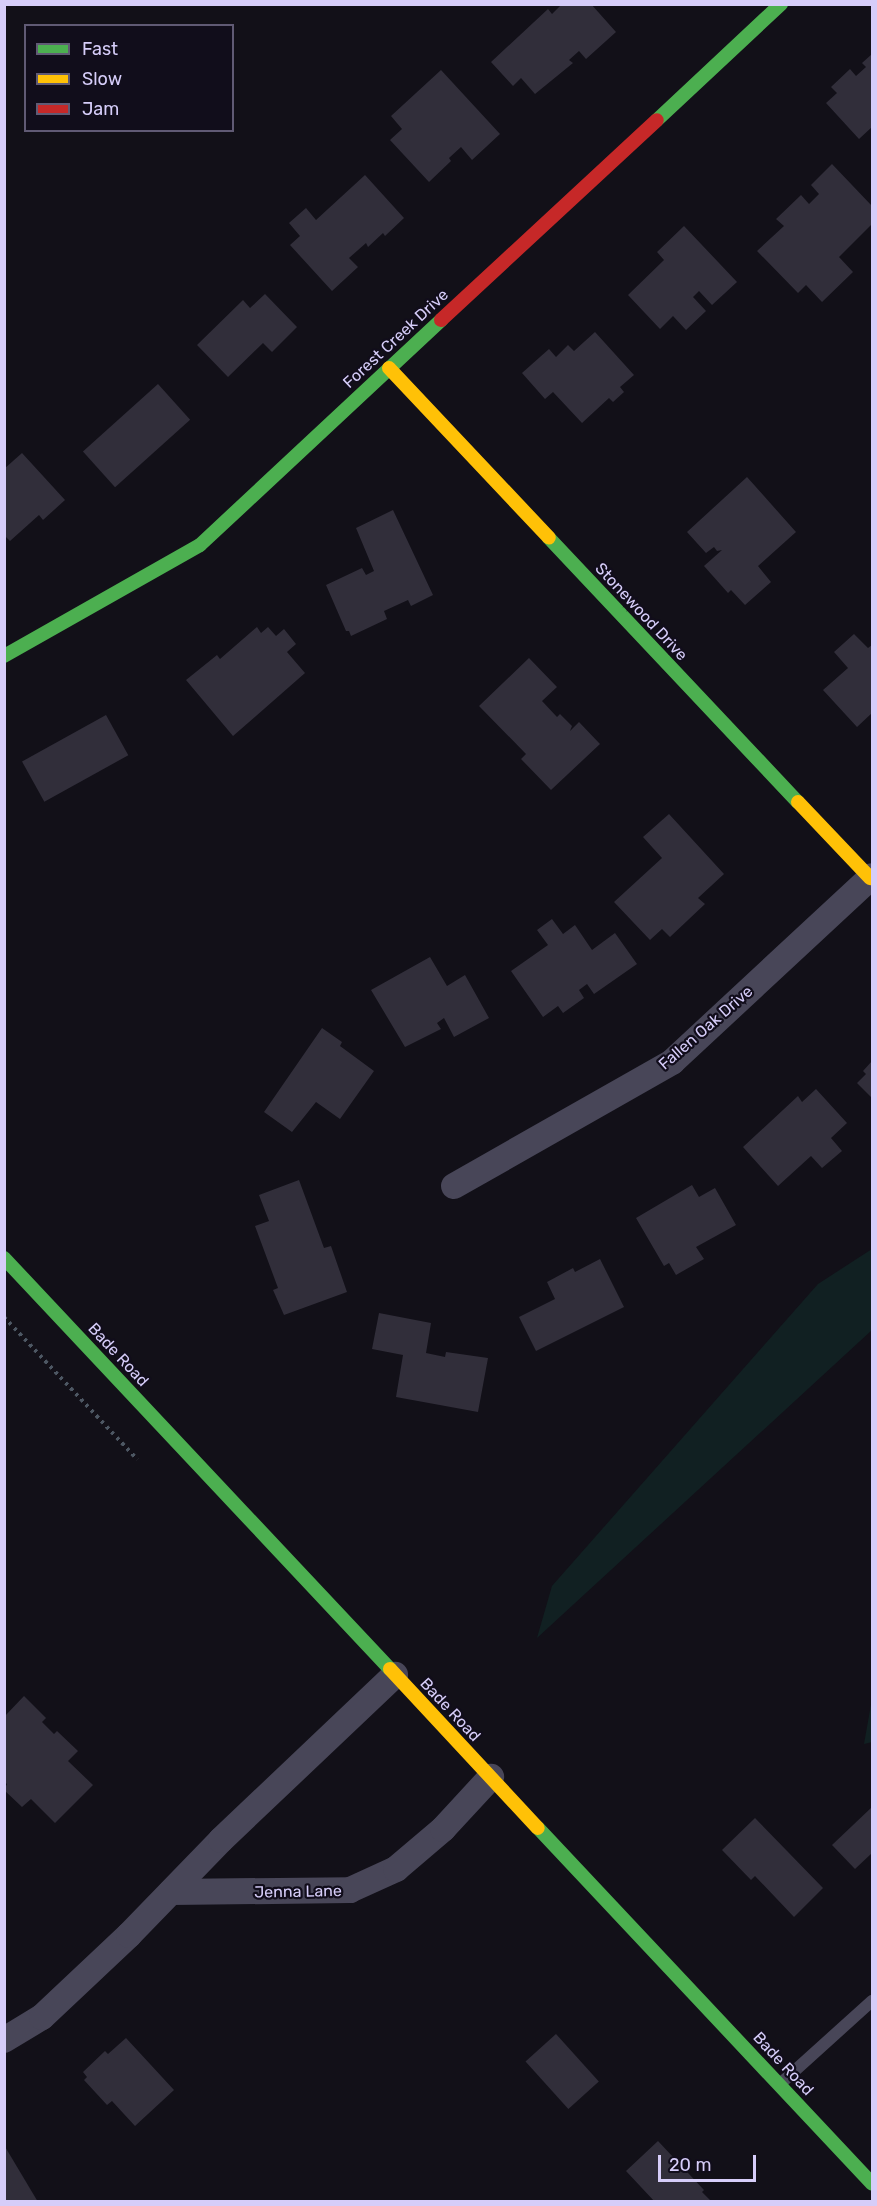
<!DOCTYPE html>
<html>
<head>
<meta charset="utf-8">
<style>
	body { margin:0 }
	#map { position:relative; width:877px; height:2206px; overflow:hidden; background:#121018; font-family:Rubik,sans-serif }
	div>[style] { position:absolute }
	.green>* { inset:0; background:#112022 }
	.building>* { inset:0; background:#312e3a; transform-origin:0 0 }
	.path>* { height:4px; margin-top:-2px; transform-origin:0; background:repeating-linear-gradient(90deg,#4d5763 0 3px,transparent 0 7.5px) }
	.lane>* { height:12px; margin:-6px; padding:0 6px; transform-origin:6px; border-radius:6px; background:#484658 }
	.street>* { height:26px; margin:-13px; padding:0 13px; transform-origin:13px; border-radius:13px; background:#484658 }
	.fast>* { height:14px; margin:-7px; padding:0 7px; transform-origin:7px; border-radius:7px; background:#4caf50 }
	.slow>* { height:14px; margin:-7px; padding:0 7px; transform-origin:7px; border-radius:7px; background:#ffc107 }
	.jam>* { height:14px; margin:-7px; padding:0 7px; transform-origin:7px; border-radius:7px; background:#c62828 }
	span { translate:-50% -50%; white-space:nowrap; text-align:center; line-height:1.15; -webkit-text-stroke:4.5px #110d1b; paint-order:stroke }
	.street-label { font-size:16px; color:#d6cdf9 }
	.frame { position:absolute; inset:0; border:6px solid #d6cdf9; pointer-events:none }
	.legend { position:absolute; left:24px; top:24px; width:210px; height:108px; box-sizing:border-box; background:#110d1b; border:2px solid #605a74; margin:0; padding:8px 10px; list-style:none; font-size:18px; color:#d6cdf9 }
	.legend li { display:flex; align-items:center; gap:12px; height:30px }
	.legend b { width:30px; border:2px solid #605a74 }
	.scale { position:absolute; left:658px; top:2155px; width:98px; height:27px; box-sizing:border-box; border:3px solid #d6cdf9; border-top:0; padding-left:8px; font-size:18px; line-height:21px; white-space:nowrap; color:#d6cdf9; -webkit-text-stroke:4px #110d1b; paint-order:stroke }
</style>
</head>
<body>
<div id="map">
	<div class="green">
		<div style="clip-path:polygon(872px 1249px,872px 1330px,537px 1638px,552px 1586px,818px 1284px)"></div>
		<div style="clip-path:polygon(872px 1699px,872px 1742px,864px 1744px)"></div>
	</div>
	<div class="building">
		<div style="clip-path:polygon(562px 4px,591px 4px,616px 32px,586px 59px,579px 51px,569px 60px,573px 63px,535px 94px,521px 78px,513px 86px,491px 62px,548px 9px,552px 14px)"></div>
		<div style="clip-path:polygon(872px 54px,872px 127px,859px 139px,826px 103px,837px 93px,831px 87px,850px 69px,856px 76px,866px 67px,862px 63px)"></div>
		<div style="clip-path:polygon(441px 70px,500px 134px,472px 160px,461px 147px,449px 158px,451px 161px,429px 182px,390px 140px,402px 129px,391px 116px)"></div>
		<div style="clip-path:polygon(832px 164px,872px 206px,872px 224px,839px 257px,853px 272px,822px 302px,806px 285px,798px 293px,757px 251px,784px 226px,776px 219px,801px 195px,809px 204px,819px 194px,811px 185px)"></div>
		<div style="clip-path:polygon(365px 175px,404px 218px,385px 236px,383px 233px,368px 247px,366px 243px,349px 258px,358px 267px,332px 291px,290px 245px,300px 236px,289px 223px,306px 208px,316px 220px)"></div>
		<div style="clip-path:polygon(684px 226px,737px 282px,712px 305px,699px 291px,693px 297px,706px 311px,686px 330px,673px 316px,660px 329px,628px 295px,664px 260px,657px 252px)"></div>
		<div style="clip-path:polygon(265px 294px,297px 327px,272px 352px,263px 343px,228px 377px,197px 345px,243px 300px,250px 308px)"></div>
		<div style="clip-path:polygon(595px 332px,634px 375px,620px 387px,624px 392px,613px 402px,609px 398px,582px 423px,553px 392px,545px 399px,522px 373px,549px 349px,556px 357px,568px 345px,574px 351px)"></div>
		<div style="left:158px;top:384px;width:48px;height:101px;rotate:48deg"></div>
		<div style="clip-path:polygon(22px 453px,65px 500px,43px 520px,39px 515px,10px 541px,4px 535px,4px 469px)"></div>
		<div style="clip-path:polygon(747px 477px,796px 532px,758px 566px,771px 582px,745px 605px,731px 590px,728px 593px,704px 566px,722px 550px,717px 551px,714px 547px,706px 553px,687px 532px)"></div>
		<div style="clip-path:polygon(393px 510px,433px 595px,411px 606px,408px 600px,384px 611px,387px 619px,351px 636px,349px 631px,346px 631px,326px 585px,362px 568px,366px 575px,374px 571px,356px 528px)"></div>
		<div style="clip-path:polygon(257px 627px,261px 633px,268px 627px,276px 636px,284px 629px,296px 644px,287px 652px,305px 673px,233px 736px,186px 680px,217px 655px,220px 659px)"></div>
		<div style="clip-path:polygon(854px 634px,868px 648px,872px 645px,872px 713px,857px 727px,823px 690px,848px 668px,834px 652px)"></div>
		<div style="clip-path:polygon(529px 658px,557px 687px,542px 701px,557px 717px,560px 714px,572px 726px,570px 731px,579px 722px,600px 744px,551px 790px,521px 759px,526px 754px,479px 706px)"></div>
		<div style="left:106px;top:715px;width:46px;height:96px;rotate:61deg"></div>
		<div style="clip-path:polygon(669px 814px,724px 874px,698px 898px,705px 904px,670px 937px,662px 929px,650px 940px,614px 902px,662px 858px,643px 837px)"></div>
		<div style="clip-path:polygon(552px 919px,563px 934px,575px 925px,592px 950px,615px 933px,637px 964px,594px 994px,587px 984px,579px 990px,584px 998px,563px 1013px,558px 1006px,543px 1017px,511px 971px,548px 945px,537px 930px)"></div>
		<div style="clip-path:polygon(430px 957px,447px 986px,465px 975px,489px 1018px,454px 1037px,444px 1018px,437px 1023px,441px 1029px,405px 1047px,371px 990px)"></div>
		<div style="clip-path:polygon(322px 1028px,342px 1042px,340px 1046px,374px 1071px,340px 1119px,316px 1102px,292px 1132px,264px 1112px)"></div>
		<div style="clip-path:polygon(872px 1061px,872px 1098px,857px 1083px,866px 1074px,863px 1071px)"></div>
		<div style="clip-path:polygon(816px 1089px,847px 1123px,831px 1138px,842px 1151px,822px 1168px,811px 1156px,778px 1186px,743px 1147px,798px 1096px,802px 1102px)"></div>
		<div style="clip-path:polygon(299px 1180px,324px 1248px,331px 1246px,347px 1292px,284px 1315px,273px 1290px,278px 1288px,255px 1226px,269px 1221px,259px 1195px)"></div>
		<div style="clip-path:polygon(692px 1185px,699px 1197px,715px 1188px,736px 1225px,696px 1247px,704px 1259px,676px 1275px,669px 1263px,664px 1266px,636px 1218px)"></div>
		<div style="clip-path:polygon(600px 1259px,624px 1307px,536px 1351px,519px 1317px,555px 1299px,547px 1282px,573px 1268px,575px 1272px)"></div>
		<div style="clip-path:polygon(379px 1313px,431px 1323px,426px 1353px,445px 1357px,446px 1352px,488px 1358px,478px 1412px,396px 1397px,403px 1355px,372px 1349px)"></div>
		<div style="clip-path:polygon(24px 1696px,46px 1718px,42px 1722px,54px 1734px,57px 1731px,78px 1751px,68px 1761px,93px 1785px,55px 1823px,31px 1799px,22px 1807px,4px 1790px,7px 1784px,4px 1782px,4px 1717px)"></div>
		<div style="clip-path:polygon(872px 1807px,872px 1853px,855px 1869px,832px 1845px)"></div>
		<div style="clip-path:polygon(755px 1818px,823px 1888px,794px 1917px,755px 1876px,751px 1880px,722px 1850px)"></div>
		<div style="left:556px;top:2034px;width:64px;height:41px;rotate:48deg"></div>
		<div style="clip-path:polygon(126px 2038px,174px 2090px,135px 2126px,112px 2101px,107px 2105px,84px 2080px,87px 2077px,83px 2072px,105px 2051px,108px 2054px)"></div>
		<div style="clip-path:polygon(658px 2141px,704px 2190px,702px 2192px,712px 2202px,655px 2202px,626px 2171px)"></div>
		<div style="clip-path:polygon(4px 2145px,38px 2202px,4px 2202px)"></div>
	</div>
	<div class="path">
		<div style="left:4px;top:1317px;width:195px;rotate:46.9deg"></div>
	</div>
	<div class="lane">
		<div style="left:780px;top:2084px;width:124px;rotate:-42.1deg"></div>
	</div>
	<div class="street">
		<div style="left:454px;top:1186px;width:251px;rotate:-29.6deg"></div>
		<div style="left:672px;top:1062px;width:273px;rotate:-42.9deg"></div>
		<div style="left:171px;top:1892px;width:179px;rotate:-0.6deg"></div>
		<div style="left:350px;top:1890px;width:51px;rotate:-24.5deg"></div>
		<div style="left:396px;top:1869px;width:62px;rotate:-40.4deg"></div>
		<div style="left:443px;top:1829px;width:71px;rotate:-47.3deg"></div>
		<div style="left:4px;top:2040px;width:44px;rotate:-31.2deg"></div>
		<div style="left:42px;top:2017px;width:120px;rotate:-43.3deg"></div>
		<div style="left:129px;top:1935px;width:132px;rotate:-45.9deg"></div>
		<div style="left:221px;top:1840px;width:240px;rotate:-43.5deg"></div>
	</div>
	<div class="fast">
		<div style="left:657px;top:120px;width:170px;rotate:-43.1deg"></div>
		<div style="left:549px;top:538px;width:363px;rotate:46.7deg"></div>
		<div style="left:4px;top:656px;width:225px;rotate:-29.5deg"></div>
		<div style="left:200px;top:545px;width:330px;rotate:-43deg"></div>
		<div style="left:4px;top:1258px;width:564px;rotate:46.8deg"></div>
		<div style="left:538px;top:1828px;width:488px;rotate:46.8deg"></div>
	</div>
	<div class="slow">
		<div style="left:389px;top:368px;width:233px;rotate:46.7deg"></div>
		<div style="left:798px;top:802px;width:105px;rotate:46.5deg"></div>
		<div style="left:390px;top:1669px;width:217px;rotate:47.1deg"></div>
	</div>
	<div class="jam">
		<div style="left:441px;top:320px;width:294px;rotate:-42.8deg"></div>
	</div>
	<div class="street-label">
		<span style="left:396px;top:339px;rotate:-43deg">Forest Creek Drive</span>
		<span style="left:641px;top:612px;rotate:47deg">Stonewood Drive</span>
		<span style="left:706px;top:1028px;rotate:-41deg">Fallen Oak Drive</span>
		<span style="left:118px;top:1355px;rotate:47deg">Bade Road</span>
		<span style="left:450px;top:1710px;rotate:47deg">Bade Road</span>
		<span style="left:298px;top:1892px;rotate:-1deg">Jenna Lane</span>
		<span style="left:783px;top:2064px;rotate:47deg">Bade Road</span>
	</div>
	<div class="frame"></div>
	<ul class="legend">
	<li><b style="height:8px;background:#4caf50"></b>Fast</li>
	<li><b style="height:8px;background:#ffc107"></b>Slow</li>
	<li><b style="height:8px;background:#c62828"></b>Jam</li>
	</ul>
	<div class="scale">20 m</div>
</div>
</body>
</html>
